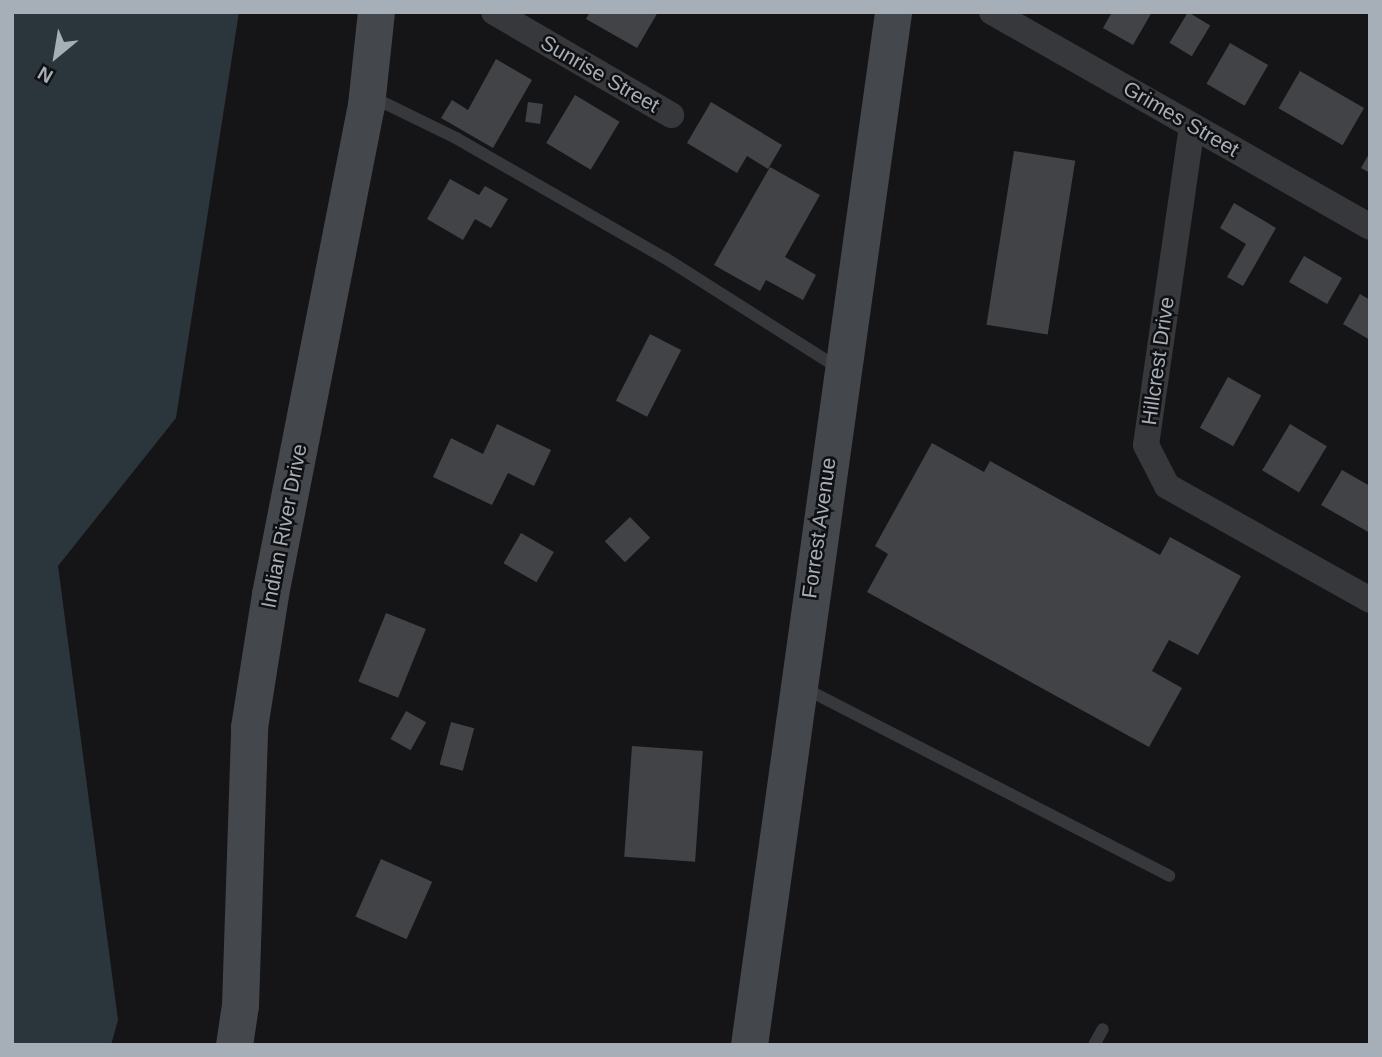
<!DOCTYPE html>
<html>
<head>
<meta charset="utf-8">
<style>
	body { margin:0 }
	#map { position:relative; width:1382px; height:1057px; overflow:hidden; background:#151517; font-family:Arial,sans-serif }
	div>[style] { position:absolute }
	.water>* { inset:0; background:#2b363c }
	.building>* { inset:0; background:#414347; transform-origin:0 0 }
	.lane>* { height:12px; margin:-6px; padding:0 6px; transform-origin:6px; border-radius:6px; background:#36383c }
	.street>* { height:26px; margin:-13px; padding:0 13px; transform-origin:13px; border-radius:13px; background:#36383c }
	.secondary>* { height:37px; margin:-18.5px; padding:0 18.5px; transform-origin:18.5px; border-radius:18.5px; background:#44474c }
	span { translate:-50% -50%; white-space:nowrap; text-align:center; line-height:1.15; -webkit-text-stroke:5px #101012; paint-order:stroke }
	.street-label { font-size:21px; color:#a6aeb8 }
	.frame { position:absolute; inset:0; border:14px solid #a6aeb8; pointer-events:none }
	.north { position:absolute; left:21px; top:21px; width:70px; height:70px; -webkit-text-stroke:5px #101012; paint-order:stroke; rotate:210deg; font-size:19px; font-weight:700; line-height:28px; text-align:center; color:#a6aeb8 }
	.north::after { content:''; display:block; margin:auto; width:24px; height:32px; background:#a6aeb8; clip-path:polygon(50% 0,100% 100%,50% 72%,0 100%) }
</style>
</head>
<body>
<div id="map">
	<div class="water">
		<div style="clip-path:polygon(12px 12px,239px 12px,176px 418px,58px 566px,118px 1020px,111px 1045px,12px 1045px)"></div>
	</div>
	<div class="building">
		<div style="clip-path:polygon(590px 12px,658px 12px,637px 48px,586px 19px)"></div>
		<div style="clip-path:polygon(1112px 12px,1152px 12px,1133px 45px,1103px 28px)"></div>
		<div style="left:1188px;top:12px;width:26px;height:36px;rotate:31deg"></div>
		<div style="left:1230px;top:43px;width:44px;height:47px;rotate:30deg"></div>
		<div style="clip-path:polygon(496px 59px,532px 80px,493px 148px,441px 118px,452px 100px,468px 110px)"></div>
		<div style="left:1300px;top:71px;width:74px;height:43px;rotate:30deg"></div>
		<div style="left:575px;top:95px;width:52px;height:56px;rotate:31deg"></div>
		<div style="left:528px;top:102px;width:15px;height:20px;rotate:8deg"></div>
		<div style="clip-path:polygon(711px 102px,782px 145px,768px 169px,747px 156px,737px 173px,687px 143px)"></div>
		<div style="left:1014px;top:151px;width:62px;height:176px;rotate:9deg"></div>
		<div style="clip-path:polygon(1370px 152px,1370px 173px,1361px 168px)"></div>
		<div style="clip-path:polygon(770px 167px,820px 195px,785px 257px,816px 275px,803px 300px,766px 280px,760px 291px,714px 265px)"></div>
		<div style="clip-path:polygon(450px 179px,479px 195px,485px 186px,508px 199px,491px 228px,475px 219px,463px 240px,427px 219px)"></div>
		<div style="clip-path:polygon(1234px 203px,1276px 228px,1243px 286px,1227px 277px,1246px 244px,1220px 228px)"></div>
		<div style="left:1304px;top:256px;width:44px;height:30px;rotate:30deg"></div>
		<div style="clip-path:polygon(1360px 294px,1370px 300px,1370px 340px,1343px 324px)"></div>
		<div style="left:650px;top:334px;width:35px;height:75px;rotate:27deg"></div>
		<div style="left:1228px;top:377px;width:38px;height:58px;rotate:29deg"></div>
		<div style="clip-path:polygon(497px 424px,551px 450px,534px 486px,508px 473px,492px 505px,433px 477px,451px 438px,483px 454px)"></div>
		<div style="left:1290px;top:424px;width:43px;height:54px;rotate:31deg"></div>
		<div style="clip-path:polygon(932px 443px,984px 472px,990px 461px,1160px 555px,1170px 537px,1241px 576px,1198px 655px,1169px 640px,1152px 671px,1182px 688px,1149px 747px,867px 592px,888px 554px,875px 546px)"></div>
		<div style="clip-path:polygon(1342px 470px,1370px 486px,1370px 533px,1321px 505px)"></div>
		<div style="left:630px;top:517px;width:29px;height:35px;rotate:46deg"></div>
		<div style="left:521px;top:533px;width:38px;height:35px;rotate:30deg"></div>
		<div style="left:386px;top:613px;width:43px;height:74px;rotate:22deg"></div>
		<div style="left:406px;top:711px;width:23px;height:32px;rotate:29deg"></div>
		<div style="left:451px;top:722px;width:24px;height:44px;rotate:15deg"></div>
		<div style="left:632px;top:746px;width:71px;height:111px;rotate:4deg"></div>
		<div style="left:381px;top:859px;width:56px;height:63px;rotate:24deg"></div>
	</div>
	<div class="lane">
		<div style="left:370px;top:96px;width:96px;rotate:26deg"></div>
		<div style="left:456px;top:138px;width:241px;rotate:29.9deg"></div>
		<div style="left:665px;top:258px;width:205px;rotate:32.4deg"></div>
		<div style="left:802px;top:687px;width:413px;rotate:27.2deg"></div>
		<div style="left:1094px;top:1045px;width:18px;rotate:-61deg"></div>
	</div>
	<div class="street">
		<div style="left:494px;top:12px;width:205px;rotate:30.2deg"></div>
		<div style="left:992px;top:12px;width:435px;rotate:29.6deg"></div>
		<div style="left:1192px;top:126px;width:322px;rotate:98.2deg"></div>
		<div style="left:1146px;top:445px;width:46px;rotate:62.9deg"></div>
		<div style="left:1167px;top:486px;width:233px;rotate:29.3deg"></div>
	</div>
	<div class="secondary">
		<div style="left:234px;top:1045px;width:40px;rotate:-81.5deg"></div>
		<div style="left:240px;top:1005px;width:278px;rotate:-88.1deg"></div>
		<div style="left:249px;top:727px;width:135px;rotate:-81deg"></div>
		<div style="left:270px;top:594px;width:498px;rotate:-78.9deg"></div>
		<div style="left:366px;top:105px;width:94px;rotate:-83.9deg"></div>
		<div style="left:749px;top:1045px;width:1043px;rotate:-82.06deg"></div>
	</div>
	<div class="street-label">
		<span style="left:600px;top:74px;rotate:30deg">Sunrise Street</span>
		<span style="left:1181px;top:119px;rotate:30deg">Grimes Street</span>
		<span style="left:1158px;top:361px;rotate:-82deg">Hillcrest Drive</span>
		<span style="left:284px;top:526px;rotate:-79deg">Indian River Drive</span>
		<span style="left:819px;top:528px;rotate:-82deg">Forrest Avenue</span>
	</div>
	<div class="frame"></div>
	<div class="north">N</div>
</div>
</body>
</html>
